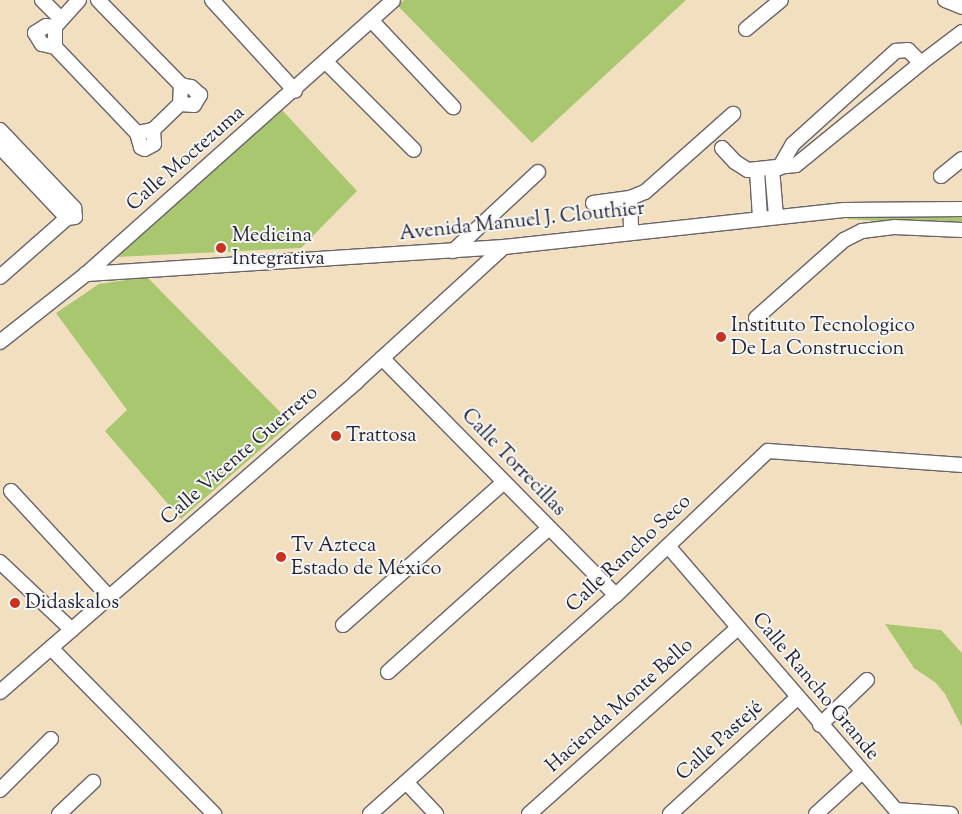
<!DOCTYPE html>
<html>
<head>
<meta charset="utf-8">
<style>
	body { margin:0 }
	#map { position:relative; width:962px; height:814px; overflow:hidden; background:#f1dfc0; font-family:"Sorts Mill Goudy",serif }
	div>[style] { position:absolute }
	.green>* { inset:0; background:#a8c76f }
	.roads { filter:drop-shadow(1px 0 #6a646a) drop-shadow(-1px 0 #6a646a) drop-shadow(0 1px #6a646a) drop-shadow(0 -1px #6a646a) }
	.street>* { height:14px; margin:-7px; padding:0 7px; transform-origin:7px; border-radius:7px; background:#fff }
	.dots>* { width:14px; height:14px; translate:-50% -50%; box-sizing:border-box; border:2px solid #f6f6f2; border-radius:50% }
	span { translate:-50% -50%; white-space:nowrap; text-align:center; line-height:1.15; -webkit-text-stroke:4px #f6f6f2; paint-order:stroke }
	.street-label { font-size:20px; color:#22223b }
	.poi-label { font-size:20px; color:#22223b }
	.left { translate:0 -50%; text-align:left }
</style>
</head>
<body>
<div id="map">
	<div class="green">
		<div style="clip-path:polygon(404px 0,686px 0,532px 143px,398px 6px)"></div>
		<div style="clip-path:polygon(282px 110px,357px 191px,301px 248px,116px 257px)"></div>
		<div style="clip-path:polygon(962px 215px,962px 226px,847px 219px,847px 216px)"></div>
		<div style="clip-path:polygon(147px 277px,291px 423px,181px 519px,105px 431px,127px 410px,56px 313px,99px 284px)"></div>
		<div style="clip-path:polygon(885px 624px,941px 630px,962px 653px,962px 727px,945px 694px,936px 683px,914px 668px)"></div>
	</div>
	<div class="roads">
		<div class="street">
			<div style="left:42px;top:0;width:27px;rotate:45deg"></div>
			<div style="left:79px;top:0;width:36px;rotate:132deg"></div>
			<div style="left:55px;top:27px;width:20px;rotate:90deg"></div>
			<div style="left:55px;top:47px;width:119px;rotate:46.4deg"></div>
			<div style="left:137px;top:133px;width:16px;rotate:-11deg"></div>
			<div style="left:153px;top:130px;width:37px;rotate:-44deg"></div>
			<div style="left:180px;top:104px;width:19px;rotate:-87deg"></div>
			<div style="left:181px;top:85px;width:119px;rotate:-134.3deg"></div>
			<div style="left:212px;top:0;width:123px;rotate:47.6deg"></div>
			<div style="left:945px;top:0;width:18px;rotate:22deg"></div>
			<div style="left:371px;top:20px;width:120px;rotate:46.7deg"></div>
			<div style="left:55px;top:27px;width:9px;rotate:-174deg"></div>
			<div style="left:46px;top:26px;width:13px;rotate:148deg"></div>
			<div style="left:35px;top:33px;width:13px;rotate:58deg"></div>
			<div style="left:42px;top:44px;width:13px;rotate:13deg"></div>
			<div style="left:746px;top:29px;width:45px;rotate:-39.6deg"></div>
			<div style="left:326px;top:62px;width:124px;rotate:45deg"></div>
			<div style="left:180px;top:104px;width:14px;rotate:4deg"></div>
			<div style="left:194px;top:105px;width:12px;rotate:-59deg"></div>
			<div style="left:200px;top:95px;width:12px;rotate:-138deg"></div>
			<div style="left:191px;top:87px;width:10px;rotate:-169deg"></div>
			<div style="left:0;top:130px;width:108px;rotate:46.5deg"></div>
			<div style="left:74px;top:208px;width:9px;rotate:84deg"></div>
			<div style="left:75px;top:217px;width:8px;rotate:173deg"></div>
			<div style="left:67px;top:218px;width:98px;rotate:-133.3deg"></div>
			<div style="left:137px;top:133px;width:15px;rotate:74deg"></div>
			<div style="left:141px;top:147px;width:4px;rotate:27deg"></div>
			<div style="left:145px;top:149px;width:10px;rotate:-29deg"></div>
			<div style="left:154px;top:144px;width:14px;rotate:-94deg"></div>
			<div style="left:722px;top:148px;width:19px;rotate:47deg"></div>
			<div style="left:735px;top:162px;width:15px;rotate:32deg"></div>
			<div style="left:748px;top:170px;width:48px;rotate:-5.9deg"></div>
			<div style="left:796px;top:165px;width:161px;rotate:-39.2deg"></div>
			<div style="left:779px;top:168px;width:28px;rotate:-60deg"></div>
			<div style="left:793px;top:144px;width:139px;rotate:-42.1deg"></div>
			<div style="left:896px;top:51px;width:12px;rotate:-5deg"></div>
			<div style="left:908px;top:50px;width:18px;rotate:45deg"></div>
			<div style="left:921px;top:63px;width:51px;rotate:-37.1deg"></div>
			<div style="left:772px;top:169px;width:47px;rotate:85.1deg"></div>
			<div style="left:757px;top:171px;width:46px;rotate:86.3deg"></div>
			<div style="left:941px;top:176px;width:27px;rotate:-39deg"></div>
			<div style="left:630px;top:198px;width:33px;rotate:88deg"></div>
			<div style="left:593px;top:203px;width:37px;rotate:-8deg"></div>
			<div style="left:630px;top:198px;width:16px;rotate:-22deg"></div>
			<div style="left:645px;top:192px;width:118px;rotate:-41.6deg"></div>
			<div style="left:453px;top:251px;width:116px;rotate:-42.9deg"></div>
			<div style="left:86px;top:274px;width:419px;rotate:-3.7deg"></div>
			<div style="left:504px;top:247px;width:342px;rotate:-6.2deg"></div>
			<div style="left:844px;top:210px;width:118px;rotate:-0.5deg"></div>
			<div style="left:0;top:277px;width:89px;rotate:-41.4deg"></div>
			<div style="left:756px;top:318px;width:118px;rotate:-41.6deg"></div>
			<div style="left:844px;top:240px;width:20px;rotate:-27deg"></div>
			<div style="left:862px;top:231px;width:32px;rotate:-7deg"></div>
			<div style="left:894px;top:227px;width:68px;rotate:2.5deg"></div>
			<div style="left:0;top:342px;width:110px;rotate:-38.3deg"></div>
			<div style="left:86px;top:274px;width:411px;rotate:-41.7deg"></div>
			<div style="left:382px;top:358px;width:333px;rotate:45.4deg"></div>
			<div style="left:11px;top:491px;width:144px;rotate:47.2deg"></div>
			<div style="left:668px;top:546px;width:354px;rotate:49.2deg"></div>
			<div style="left:0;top:562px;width:99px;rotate:43.4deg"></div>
			<div style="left:343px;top:625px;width:215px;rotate:-41.6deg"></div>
			<div style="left:51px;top:648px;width:233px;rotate:45.5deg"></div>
			<div style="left:388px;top:672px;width:216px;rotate:-41.8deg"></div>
			<div style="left:0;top:692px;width:472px;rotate:-41deg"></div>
			<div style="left:356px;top:382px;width:200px;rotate:-42.4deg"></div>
			<div style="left:820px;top:725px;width:65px;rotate:-43.8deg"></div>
			<div style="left:406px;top:782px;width:44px;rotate:46.8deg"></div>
			<div style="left:0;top:790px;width:72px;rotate:-45deg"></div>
			<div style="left:896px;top:810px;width:55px;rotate:4.2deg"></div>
			<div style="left:59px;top:814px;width:47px;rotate:-43.3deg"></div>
			<div style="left:370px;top:814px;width:329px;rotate:-41.7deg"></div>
			<div style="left:616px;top:595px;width:209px;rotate:-43.5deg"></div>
			<div style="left:768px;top:451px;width:195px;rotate:4.1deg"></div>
			<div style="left:529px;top:814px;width:280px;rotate:-41.7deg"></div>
			<div style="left:670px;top:814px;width:172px;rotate:-42.4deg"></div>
			<div style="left:816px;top:814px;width:61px;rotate:-42.3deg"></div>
		</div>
	</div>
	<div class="dots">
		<div style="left:221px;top:248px;background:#c8321e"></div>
		<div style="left:721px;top:337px;background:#c8321e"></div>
		<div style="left:336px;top:436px;background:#c8321e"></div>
		<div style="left:281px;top:557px;background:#c8321e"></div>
		<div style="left:15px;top:603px;background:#c8321e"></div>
	</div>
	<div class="street-label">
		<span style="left:186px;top:159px;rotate:-41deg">Calle Moctezuma</span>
		<span style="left:522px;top:222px;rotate:-6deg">Avenida Manuel J. Clouthier</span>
		<span style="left:240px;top:456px;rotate:-41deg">Calle Vicente Guerrero</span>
		<span style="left:513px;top:463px;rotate:46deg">Calle Torrecillas</span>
		<span style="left:629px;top:554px;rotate:-43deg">Calle Rancho Seco</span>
		<span style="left:815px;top:687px;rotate:50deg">Calle Rancho Grande</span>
		<span style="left:620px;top:706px;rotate:-42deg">Hacienda Monte Bello</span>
		<span style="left:720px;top:741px;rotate:-42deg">Calle Pastejé</span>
	</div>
	<div class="poi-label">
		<span class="left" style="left:232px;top:248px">Medicina<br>Integrativa</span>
		<span class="left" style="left:731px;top:338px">Instituto Tecnologico<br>De La Construccion</span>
		<span class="left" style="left:346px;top:436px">Trattosa</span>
		<span class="left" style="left:291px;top:558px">Tv Azteca<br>Estado de México</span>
		<span class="left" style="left:25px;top:603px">Didaskalos</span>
	</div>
</div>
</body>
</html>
